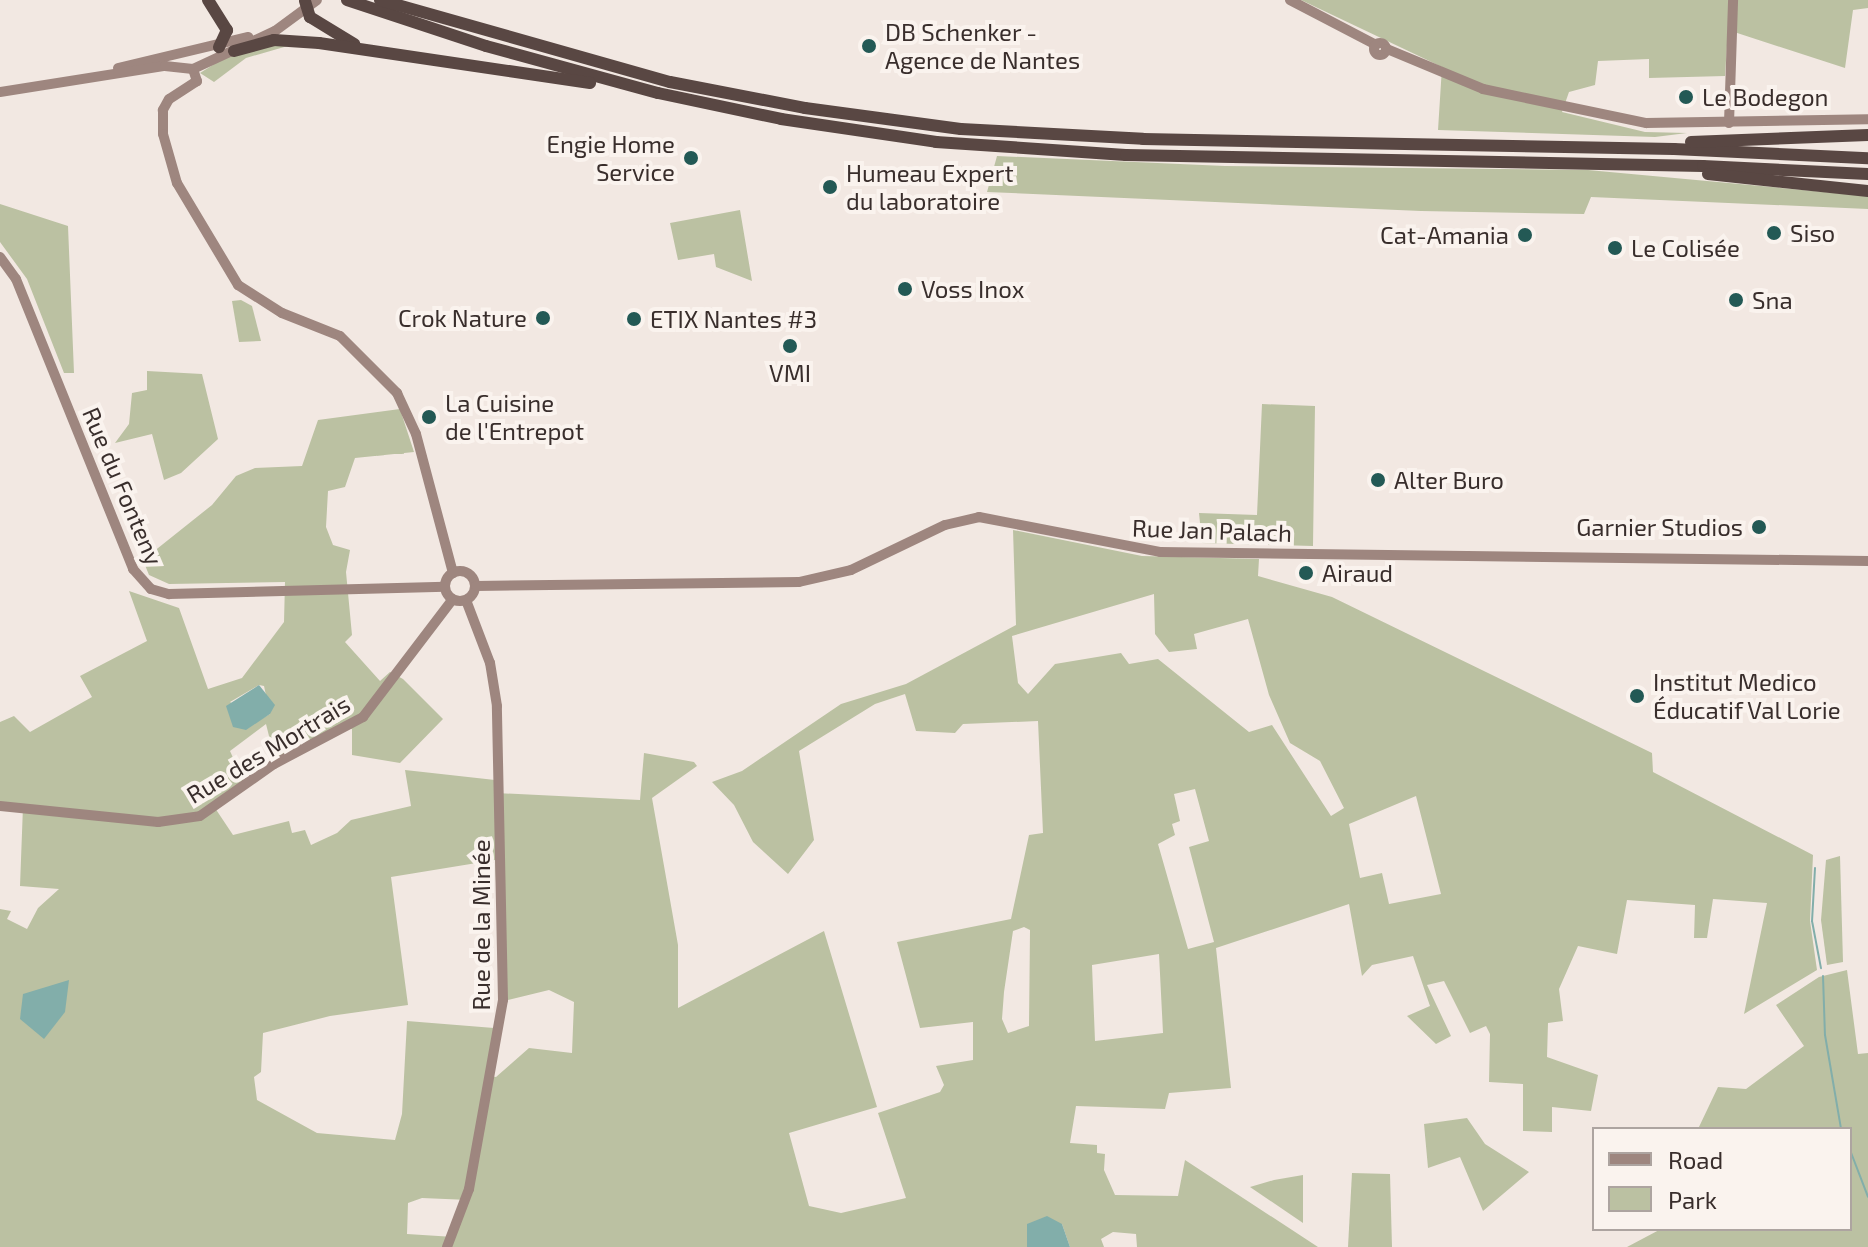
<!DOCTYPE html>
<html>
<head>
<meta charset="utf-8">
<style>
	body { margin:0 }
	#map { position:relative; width:1868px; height:1247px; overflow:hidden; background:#f2e8e2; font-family:"Exo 2",sans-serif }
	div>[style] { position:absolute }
	.green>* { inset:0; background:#bbc1a2 }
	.water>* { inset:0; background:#82aeaa }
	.stream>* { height:2px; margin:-1px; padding:0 1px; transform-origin:1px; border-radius:1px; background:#82aeaa }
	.secondary>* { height:10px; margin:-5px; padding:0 5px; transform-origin:5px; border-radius:5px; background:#9e867f }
	.secondary>.ring { margin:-5px; padding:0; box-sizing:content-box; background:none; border:10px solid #9e867f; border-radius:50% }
	.highway>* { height:12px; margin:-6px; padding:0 6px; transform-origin:6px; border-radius:6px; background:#594743 }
	.dots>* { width:22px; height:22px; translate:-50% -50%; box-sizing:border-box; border:4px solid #faf3ee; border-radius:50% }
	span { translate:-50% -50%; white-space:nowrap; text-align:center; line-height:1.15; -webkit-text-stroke:8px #faf3ee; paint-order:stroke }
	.poi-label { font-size:24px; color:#392e2c }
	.left { translate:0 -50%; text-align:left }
	.right { translate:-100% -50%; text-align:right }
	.street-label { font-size:24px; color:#392e2c }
	.legend { position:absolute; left:1592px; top:1127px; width:260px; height:104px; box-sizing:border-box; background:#faf3ee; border:2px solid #ada4a0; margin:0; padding:10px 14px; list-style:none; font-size:24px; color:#392e2c }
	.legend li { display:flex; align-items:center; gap:16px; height:40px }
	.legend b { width:40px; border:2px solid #ada4a0 }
</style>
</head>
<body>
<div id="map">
	<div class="green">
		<div style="clip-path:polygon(1301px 0,1868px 0,1868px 8px,1853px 10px,1845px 68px,1728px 30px,1725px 76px,1649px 78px,1649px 59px,1598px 61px,1595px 85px,1569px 92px,1562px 112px,1645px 132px,1687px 133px,1655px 137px,1438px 130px,1442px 67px)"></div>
		<div style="clip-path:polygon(298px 43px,246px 58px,214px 82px,200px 73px,224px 58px,262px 46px)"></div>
		<div style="clip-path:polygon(997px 156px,1225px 166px,1588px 170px,1868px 196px,1868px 209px,1591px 197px,1584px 214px,1421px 211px,987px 192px)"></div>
		<div style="clip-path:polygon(0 204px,68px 226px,74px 373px,64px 373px,27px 279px,0 242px)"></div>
		<div style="clip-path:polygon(740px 210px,752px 281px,716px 267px,714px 254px,678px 260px,670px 223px)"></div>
		<div style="clip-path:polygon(241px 300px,252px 306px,261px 341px,239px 342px,232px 301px)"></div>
		<div style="clip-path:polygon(147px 371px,202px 374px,218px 439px,181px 473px,164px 480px,152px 434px,115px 443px,129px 424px,132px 393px,147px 390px)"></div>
		<div style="clip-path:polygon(1262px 404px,1315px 406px,1313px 546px,1202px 543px,1199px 513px,1257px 515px)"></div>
		<div style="clip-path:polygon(evenodd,400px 409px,414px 452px,355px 458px,345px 487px,328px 491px,326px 527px,333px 545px,350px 550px,346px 572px,352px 635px,345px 642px,380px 681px,390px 672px,403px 679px,443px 719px,400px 763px,352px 755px,352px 729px,338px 727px,275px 760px,266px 724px,230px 751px,244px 782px,213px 805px,233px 835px,289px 821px,292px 833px,305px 830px,311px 845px,337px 833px,351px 820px,411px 806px,405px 770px,495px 780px,496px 793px,640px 800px,644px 753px,694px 762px,697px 766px,652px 798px,678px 945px,678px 1008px,824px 931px,877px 1107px,789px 1133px,809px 1206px,841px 1213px,906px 1198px,878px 1113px,940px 1092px,944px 1085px,936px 1066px,973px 1060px,973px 1022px,920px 1028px,897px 942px,1011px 919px,1029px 835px,1043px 833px,1038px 721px,963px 724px,955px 733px,916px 731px,905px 694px,875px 704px,799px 751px,814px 840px,788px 874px,753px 842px,734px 805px,712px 782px,742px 771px,841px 704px,906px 684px,1016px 625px,1013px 530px,1142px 556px,1259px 559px,1258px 576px,1332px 597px,1652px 753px,1653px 772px,1813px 855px,1810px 921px,1817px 970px,1744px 1014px,1767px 903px,1713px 899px,1707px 938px,1694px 938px,1695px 905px,1627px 900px,1617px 954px,1578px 946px,1559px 989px,1563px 1021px,1548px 1023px,1547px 1057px,1598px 1075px,1591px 1111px,1552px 1107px,1552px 1132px,1523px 1131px,1523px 1084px,1489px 1082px,1490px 1034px,1486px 1026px,1470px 1033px,1444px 981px,1427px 985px,1451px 1036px,1436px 1044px,1407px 1016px,1430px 1006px,1413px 956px,1372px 965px,1362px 976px,1349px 904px,1216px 948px,1231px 1088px,1169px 1093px,1165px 1109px,1076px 1106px,1070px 1143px,1097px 1145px,1097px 1153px,1105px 1154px,1104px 1170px,1115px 1195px,1178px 1196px,1185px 1160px,1318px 1247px,1137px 1247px,1136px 1234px,1113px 1232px,1101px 1239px,1104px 1247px,1070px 1247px,1062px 1224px,1027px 1224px,1027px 1247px,0 1247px,0 909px,11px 911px,7px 919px,27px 929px,38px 908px,59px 889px,20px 886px,23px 806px,0 803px,0 722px,14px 716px,30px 732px,92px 697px,80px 676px,147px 641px,129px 591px,179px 608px,208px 689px,242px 678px,284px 622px,285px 582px,169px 584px,149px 575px,143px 560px,212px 505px,236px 476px,255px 468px,302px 466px,318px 420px,400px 409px,1154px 594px,1155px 634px,1169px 652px,1197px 649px,1194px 634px,1248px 619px,1269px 695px,1290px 743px,1320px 761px,1344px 808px,1331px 816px,1272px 725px,1249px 732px,1158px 659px,1129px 664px,1121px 653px,1055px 664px,1028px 694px,1018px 683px,1012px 636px,1154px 594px,400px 409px,259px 685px,264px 686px,270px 714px,258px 721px,230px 702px,259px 685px,400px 409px,1195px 789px,1209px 841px,1189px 847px,1214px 942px,1188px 949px,1158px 844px,1175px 835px,1172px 824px,1180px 821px,1174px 794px,1195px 789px,400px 409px,1416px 796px,1441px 894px,1389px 904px,1382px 873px,1360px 878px,1349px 824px,1416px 796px,400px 409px,495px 860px,501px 995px,508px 1000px,549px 990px,574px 1002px,572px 1053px,529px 1048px,496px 1077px,488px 1076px,494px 1028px,407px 1021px,402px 1114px,395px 1140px,317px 1133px,257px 1100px,254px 1077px,261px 1072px,263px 1033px,330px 1016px,408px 1005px,391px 877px,495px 860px,400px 409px,1024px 927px,1030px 930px,1029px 1026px,1008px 1033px,1002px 1019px,1004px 992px,1013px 931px,1024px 927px,400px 409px,1159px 954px,1163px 1033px,1095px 1041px,1092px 965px,1159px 954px,400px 409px,422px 1198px,469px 1200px,454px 1237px,407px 1234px,408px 1203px,422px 1198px)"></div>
		<div style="clip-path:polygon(1840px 856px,1843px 962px,1827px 965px,1821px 920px,1826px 860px)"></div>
		<div style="clip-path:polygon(1847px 970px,1858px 1054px,1868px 1053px,1868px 1247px,1627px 1247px,1661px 1229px,1850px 1229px,1850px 1129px,1698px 1129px,1718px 1087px,1746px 1089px,1804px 1046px,1776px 1005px,1819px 977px)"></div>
		<div style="clip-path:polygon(1467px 1118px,1485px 1144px,1529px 1172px,1483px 1211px,1460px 1157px,1428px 1168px,1424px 1124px)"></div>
		<div style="clip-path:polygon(1352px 1173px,1390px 1174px,1392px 1247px,1348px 1247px)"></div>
		<div style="clip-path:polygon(1303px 1175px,1303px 1223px,1250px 1187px,1274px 1180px)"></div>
	</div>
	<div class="water">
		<div style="clip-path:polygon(259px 685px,275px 705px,270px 714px,246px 730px,233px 727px,226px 706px)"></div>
		<div style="clip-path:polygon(69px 980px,65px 1012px,44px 1039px,20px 1019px,23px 994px)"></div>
		<div style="clip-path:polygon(1047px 1216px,1062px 1224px,1070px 1247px,1027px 1247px,1027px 1224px)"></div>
	</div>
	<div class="stream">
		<div style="left:1815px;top:868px;width:53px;rotate:93.2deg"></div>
		<div style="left:1812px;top:921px;width:48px;rotate:79.2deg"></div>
		<div style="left:1823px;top:976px;width:59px;rotate:88.1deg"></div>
		<div style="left:1825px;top:1035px;width:95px;rotate:80.3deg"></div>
		<div style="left:1850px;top:1150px;width:50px;rotate:69deg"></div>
	</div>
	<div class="secondary">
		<div style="left:1290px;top:0;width:97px;rotate:27.6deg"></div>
		<div class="ring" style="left:1374px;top:43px;width:2px;height:2px"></div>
		<div style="left:1387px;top:49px;width:104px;rotate:22.6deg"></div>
		<div style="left:1483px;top:89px;width:167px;rotate:11.8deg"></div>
		<div style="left:1646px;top:123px;width:222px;rotate:-1deg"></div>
		<div style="left:118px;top:68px;width:134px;rotate:-13.4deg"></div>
		<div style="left:193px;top:69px;width:13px;rotate:72deg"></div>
		<div style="left:197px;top:81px;width:33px;rotate:147deg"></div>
		<div style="left:169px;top:99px;width:13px;rotate:119deg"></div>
		<div style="left:163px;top:110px;width:24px;rotate:90deg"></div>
		<div style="left:163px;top:134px;width:51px;rotate:74.1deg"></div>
		<div style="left:177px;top:183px;width:119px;rotate:59.1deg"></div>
		<div style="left:238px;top:285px;width:52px;rotate:32.5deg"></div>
		<div style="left:282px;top:313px;width:62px;rotate:21.6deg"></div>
		<div style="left:340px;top:336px;width:81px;rotate:45deg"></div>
		<div style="left:397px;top:393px;width:45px;rotate:65.1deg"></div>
		<div style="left:416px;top:434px;width:144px;rotate:75.1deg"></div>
		<div style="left:0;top:92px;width:167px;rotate:-9deg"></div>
		<div style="left:165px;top:66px;width:28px;rotate:6deg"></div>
		<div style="left:193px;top:69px;width:90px;rotate:-24.9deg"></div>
		<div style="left:275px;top:31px;width:52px;rotate:-36.4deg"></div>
		<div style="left:1729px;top:123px;width:123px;rotate:-88.1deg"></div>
		<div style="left:0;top:257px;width:27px;rotate:54deg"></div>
		<div style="left:16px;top:279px;width:313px;rotate:68deg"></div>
		<div style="left:133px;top:569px;width:27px;rotate:48deg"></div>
		<div style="left:151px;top:589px;width:19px;rotate:16deg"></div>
		<div style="left:169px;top:594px;width:276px;rotate:-1.5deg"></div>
		<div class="ring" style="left:445px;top:571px;width:20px;height:20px"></div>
		<div style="left:476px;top:586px;width:323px;rotate:-0.7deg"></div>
		<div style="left:799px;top:582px;width:53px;rotate:-13deg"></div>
		<div style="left:851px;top:570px;width:104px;rotate:-25.6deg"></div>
		<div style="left:945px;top:525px;width:35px;rotate:-13deg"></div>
		<div style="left:979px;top:517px;width:184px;rotate:10.9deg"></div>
		<div style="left:1160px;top:552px;width:708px;rotate:0.73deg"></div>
		<div style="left:0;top:806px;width:159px;rotate:5.8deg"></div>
		<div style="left:158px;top:822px;width:42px;rotate:-8.1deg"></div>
		<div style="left:200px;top:816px;width:90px;rotate:-35.1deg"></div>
		<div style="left:274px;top:764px;width:101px;rotate:-27.8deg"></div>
		<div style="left:363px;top:717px;width:148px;rotate:-52.7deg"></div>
		<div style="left:447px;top:1247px;width:62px;rotate:-69.2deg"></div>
		<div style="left:469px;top:1189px;width:192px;rotate:-79.8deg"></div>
		<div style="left:503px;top:1000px;width:294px;rotate:-91.2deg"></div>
		<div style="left:497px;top:706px;width:44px;rotate:-99.2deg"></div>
		<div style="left:490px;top:663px;width:67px;rotate:-110.9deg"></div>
	</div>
	<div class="highway">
		<div style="left:208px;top:0;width:36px;rotate:58deg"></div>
		<div style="left:227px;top:30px;width:19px;rotate:115deg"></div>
		<div style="left:347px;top:0;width:146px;rotate:18.3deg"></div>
		<div style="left:486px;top:46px;width:178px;rotate:15.3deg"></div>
		<div style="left:658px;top:93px;width:126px;rotate:11.9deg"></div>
		<div style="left:781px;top:119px;width:157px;rotate:8.4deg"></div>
		<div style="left:936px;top:142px;width:190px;rotate:3.9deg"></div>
		<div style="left:1126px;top:155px;width:577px;rotate:1.09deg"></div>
		<div style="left:1703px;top:166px;width:165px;rotate:2.8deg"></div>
		<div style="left:380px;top:0;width:301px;rotate:15.8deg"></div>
		<div style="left:670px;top:82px;width:137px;rotate:10.9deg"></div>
		<div style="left:805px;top:108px;width:157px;rotate:7.7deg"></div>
		<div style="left:961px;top:129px;width:182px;rotate:3.1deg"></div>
		<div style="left:1143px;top:139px;width:531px;rotate:1.08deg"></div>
		<div style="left:1674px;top:149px;width:194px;rotate:2.7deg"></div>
		<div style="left:305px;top:1px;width:17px;rotate:73deg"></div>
		<div style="left:310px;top:17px;width:52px;rotate:31.5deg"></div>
		<div style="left:234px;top:51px;width:41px;rotate:-15.4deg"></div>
		<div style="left:274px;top:40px;width:45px;rotate:3.8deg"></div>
		<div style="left:319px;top:43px;width:274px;rotate:8.4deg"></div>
		<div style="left:1691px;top:142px;width:177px;rotate:-2.3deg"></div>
		<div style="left:1708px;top:174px;width:161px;rotate:6.1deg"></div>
	</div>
	<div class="dots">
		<div style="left:869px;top:46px;background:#235955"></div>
		<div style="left:1686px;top:97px;background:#235955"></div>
		<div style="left:691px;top:158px;background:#235955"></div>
		<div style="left:830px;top:187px;background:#235955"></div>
		<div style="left:1774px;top:233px;background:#235955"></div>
		<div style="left:1525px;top:235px;background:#235955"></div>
		<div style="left:1615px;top:248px;background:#235955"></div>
		<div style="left:905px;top:289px;background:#235955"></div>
		<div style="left:1736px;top:300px;background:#235955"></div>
		<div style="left:543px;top:318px;background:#235955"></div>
		<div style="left:634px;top:319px;background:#235955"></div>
		<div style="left:790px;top:346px;background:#235955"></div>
		<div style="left:429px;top:417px;background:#235955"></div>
		<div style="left:1378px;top:480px;background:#235955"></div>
		<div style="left:1759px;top:527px;background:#235955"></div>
		<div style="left:1306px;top:573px;background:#235955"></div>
		<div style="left:1637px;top:696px;background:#235955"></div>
	</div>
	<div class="poi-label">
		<span class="left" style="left:885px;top:46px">DB Schenker -<br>Agence de Nantes</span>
		<span class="left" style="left:1702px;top:97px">Le Bodegon</span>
		<span class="right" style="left:675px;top:158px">Engie Home<br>Service</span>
		<span class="left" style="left:846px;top:187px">Humeau Expert<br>du laboratoire</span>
		<span class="left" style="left:1790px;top:233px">Siso</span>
		<span class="right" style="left:1509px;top:235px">Cat-Amania</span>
		<span class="left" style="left:1631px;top:248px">Le Colisée</span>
		<span class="left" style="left:921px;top:289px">Voss Inox</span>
		<span class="left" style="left:1752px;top:300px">Sna</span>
		<span class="right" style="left:527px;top:318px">Crok Nature</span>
		<span class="left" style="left:650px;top:319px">ETIX Nantes #3</span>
		<span style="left:790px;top:373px">VMI</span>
		<span class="left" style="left:445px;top:417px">La Cuisine<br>de l'Entrepot</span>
		<span class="left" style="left:1394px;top:480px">Alter Buro</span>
		<span class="right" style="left:1743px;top:527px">Garnier Studios</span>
		<span class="left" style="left:1322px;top:573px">Airaud</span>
		<span class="left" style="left:1653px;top:696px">Institut Medico<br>Éducatif Val Lorie</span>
	</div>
	<div class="street-label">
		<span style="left:123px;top:486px;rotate:67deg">Rue du Fonteny</span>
		<span style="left:1212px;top:530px;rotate:2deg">Rue Jan Palach</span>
		<span style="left:268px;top:749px;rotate:-31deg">Rue des Mortrais</span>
		<span style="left:481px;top:925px;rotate:-90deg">Rue de la Minée</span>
	</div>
	<ul class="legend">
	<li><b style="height:10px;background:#9e867f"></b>Road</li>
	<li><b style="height:22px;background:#bbc1a2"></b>Park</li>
	</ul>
</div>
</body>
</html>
